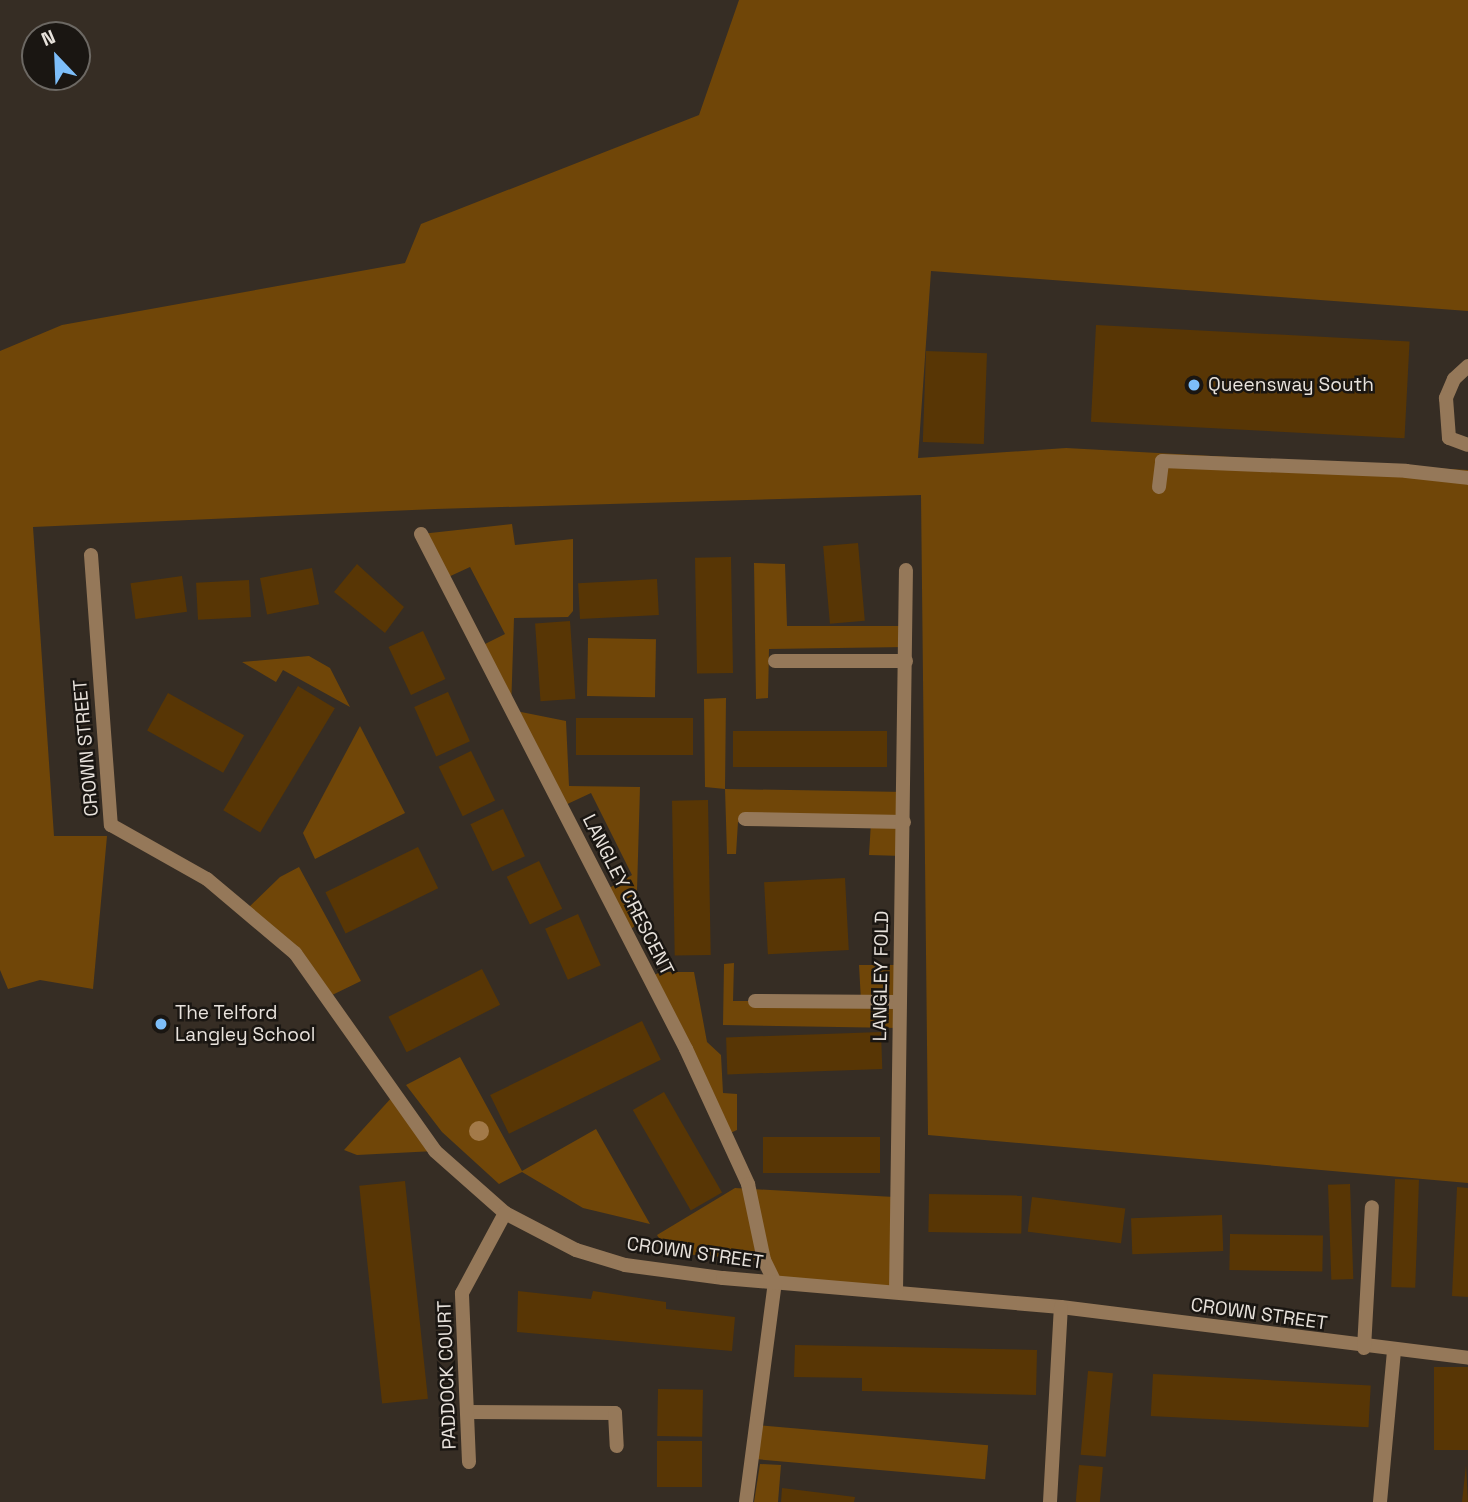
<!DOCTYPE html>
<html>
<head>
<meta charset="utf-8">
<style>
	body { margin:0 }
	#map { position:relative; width:1468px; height:1502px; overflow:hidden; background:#362d24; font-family:"Space Grotesk",sans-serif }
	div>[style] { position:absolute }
	.green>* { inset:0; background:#704608; transform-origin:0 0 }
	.building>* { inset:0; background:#583605; transform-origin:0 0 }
	.service>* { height:14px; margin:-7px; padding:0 7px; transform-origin:7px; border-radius:7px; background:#957859 }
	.minor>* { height:14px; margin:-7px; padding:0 7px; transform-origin:7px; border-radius:7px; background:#957859 }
	.trees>* { width:20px; height:20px; margin:-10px; border-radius:50%; background:#a37a49 }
	.dots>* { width:19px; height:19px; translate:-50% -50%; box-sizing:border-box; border:4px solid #1a1612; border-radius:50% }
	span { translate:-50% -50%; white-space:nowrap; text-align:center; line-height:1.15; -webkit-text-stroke:5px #1a1612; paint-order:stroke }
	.poi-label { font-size:19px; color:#e8e2dc }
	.left { translate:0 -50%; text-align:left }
	.street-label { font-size:19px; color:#e8e2dc }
	.north { position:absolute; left:21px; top:21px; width:70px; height:70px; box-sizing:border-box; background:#1a1612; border:2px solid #6c6863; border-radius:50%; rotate:337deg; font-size:19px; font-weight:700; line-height:28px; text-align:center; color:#e8e2dc }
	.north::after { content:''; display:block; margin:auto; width:24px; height:32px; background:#7dbef9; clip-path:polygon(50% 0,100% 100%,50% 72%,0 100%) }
</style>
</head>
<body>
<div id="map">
	<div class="green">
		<div style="clip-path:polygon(739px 0,1468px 0,1468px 311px,931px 271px,918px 458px,1066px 448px,1468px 470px,1468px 1183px,928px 1135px,921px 495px,435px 509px,33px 527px,54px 836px,107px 836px,93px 989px,40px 980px,8px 989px,0 970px,0 351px,62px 325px,405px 263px,421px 224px,699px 115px)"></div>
		<div style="clip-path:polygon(512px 524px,515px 545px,573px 539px,573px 611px,568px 617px,514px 618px,511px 710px,566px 721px,569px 786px,640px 787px,636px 925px,626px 933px,604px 891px,632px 875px,591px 793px,561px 807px,479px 647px,505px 634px,470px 567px,444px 579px,421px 534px)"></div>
		<div style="clip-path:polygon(754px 563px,785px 564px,787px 626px,906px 626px,906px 647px,769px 649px,768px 698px,756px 699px)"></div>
		<div style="left:588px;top:638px;width:68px;height:58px;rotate:1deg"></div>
		<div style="clip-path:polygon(309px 656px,330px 668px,350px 707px,283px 670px,276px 682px,242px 662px)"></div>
		<div style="clip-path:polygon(726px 698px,725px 789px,905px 792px,903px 856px,869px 855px,871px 822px,745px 819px,738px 822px,736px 854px,727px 854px,725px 789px,705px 787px,704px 699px)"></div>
		<div style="clip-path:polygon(360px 726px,405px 813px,315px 859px,303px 833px)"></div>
		<div style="clip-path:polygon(299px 867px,361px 981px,326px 998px,295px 953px,245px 911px,280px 877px)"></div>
		<div style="clip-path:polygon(734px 963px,733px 1001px,861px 1001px,859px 965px,900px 965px,899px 1028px,723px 1025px,724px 964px)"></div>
		<div style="clip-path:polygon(660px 972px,694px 972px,707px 1042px,721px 1055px,723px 1093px,737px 1094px,737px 1130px,726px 1135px,649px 978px)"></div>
		<div style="clip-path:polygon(460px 1057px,522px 1171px,596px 1129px,650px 1224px,583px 1208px,522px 1172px,499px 1184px,442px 1132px,406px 1085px)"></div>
		<div style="clip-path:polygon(393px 1096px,435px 1151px,357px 1155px,344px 1150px)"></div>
		<div style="clip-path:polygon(735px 1188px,894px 1197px,896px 1292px,775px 1283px,764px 1260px,668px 1253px,657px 1235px)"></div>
		<div style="left:756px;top:1425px;width:233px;height:34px;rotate:5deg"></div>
		<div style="clip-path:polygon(760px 1464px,781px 1465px,778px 1502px,754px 1502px)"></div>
	</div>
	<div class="building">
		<div style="left:1096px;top:325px;width:314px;height:97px;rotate:3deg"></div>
		<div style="left:926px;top:351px;width:61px;height:91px;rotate:2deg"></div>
		<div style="left:858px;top:543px;width:78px;height:35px;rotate:85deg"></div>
		<div style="left:731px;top:557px;width:116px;height:36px;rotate:89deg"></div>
		<div style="clip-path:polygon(357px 564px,404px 607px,385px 633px,334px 592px)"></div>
		<div style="left:312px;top:568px;width:37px;height:53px;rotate:79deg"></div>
		<div style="left:182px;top:576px;width:36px;height:52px;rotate:82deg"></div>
		<div style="left:657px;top:579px;width:36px;height:79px;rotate:87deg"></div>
		<div style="left:249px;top:580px;width:37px;height:53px;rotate:87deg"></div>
		<div style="left:570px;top:621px;width:78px;height:35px;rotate:86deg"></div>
		<div style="left:423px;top:631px;width:53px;height:38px;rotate:65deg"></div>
		<div style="left:298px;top:686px;width:43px;height:145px;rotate:31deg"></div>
		<div style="left:448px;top:692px;width:54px;height:37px;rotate:66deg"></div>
		<div style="left:168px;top:693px;width:87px;height:43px;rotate:29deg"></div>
		<div style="left:576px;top:718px;width:117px;height:37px"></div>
		<div style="left:733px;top:731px;width:154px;height:36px"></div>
		<div style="left:471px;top:751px;width:55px;height:36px;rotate:64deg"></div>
		<div style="left:708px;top:800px;width:155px;height:36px;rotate:89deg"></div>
		<div style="left:503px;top:809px;width:52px;height:36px;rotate:65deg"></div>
		<div style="left:418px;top:847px;width:46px;height:103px;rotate:64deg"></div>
		<div style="left:539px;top:861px;width:53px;height:36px;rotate:64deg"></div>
		<div style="left:845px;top:878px;width:72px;height:81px;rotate:87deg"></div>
		<div style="left:578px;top:914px;width:56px;height:36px;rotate:66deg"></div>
		<div style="left:482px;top:969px;width:40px;height:105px;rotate:63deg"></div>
		<div style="left:642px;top:1021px;width:43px;height:169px;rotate:64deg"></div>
		<div style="left:881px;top:1032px;width:37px;height:155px;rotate:88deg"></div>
		<div style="left:664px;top:1092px;width:116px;height:36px;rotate:60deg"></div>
		<div style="left:763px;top:1137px;width:117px;height:36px"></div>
		<div style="left:1395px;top:1179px;width:24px;height:108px;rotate:2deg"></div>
		<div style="left:405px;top:1181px;width:219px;height:46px;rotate:84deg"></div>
		<div style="left:1350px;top:1184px;width:95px;height:22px;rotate:88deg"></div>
		<div style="clip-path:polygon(1457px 1187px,1468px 1188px,1468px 1297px,1452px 1296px)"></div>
		<div style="left:929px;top:1194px;width:93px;height:38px;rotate:1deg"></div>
		<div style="left:1032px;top:1197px;width:94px;height:35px;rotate:7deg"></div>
		<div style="left:1222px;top:1215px;width:36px;height:91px;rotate:88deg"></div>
		<div style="left:1230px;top:1234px;width:93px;height:36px;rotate:1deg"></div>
		<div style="clip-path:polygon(518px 1291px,591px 1299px,593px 1291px,666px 1302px,666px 1309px,735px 1317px,732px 1351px,517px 1332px)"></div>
		<div style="clip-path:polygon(795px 1345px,1037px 1350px,1036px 1395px,862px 1391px,862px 1378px,794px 1377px)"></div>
		<div style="left:1468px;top:1367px;width:83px;height:34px;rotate:90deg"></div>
		<div style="left:1088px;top:1371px;width:25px;height:84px;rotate:5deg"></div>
		<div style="left:1153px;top:1374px;width:218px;height:42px;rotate:3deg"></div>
		<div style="left:658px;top:1389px;width:45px;height:47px;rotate:1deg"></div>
		<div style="left:657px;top:1441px;width:45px;height:46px"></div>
		<div style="left:1079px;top:1465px;width:24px;height:37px;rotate:5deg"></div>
		<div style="clip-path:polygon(1466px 1465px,1468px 1502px,1462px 1502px)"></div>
		<div style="clip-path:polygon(782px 1488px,855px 1497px,854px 1502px,781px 1502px)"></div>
	</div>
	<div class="service">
		<div style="left:1468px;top:366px;width:19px;rotate:137deg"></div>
		<div style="left:1454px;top:379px;width:21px;rotate:113deg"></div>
		<div style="left:1446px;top:398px;width:40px;rotate:85.7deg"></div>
		<div style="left:1449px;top:438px;width:20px;rotate:20deg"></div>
		<div style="left:1159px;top:487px;width:26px;rotate:-83deg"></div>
		<div style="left:1162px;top:461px;width:244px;rotate:2.3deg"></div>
		<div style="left:1406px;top:471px;width:62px;rotate:6.4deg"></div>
		<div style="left:775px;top:661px;width:131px"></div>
		<div style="left:745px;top:819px;width:159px;rotate:1.1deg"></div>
		<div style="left:755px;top:1001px;width:144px;rotate:0.4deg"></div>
		<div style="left:467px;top:1412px;width:148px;rotate:0.4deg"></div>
		<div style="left:615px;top:1413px;width:33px;rotate:87deg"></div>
		<div style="left:746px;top:1502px;width:221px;rotate:-82.5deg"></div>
	</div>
	<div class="minor">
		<div style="left:421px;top:534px;width:579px;rotate:62.77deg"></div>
		<div style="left:686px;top:1049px;width:149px;rotate:65.3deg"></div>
		<div style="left:748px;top:1184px;width:78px;rotate:78.1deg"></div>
		<div style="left:764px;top:1260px;width:25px;rotate:64deg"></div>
		<div style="left:91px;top:555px;width:271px;rotate:85.8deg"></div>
		<div style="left:111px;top:825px;width:110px;rotate:29.4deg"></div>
		<div style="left:207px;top:879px;width:115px;rotate:40.1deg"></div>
		<div style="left:295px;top:953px;width:242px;rotate:54.7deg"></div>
		<div style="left:435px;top:1151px;width:94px;rotate:41.5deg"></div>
		<div style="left:505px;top:1213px;width:80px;rotate:27.5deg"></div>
		<div style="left:576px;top:1250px;width:51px;rotate:17deg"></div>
		<div style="left:625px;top:1265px;width:99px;rotate:7.6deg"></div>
		<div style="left:723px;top:1278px;width:339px;rotate:4.9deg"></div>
		<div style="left:1061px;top:1307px;width:410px;rotate:7.1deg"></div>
		<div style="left:896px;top:1292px;width:722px;rotate:-89.21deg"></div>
		<div style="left:1364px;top:1348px;width:141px;rotate:-86.8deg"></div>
		<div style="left:469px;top:1462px;width:169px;rotate:-92.4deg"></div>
		<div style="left:462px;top:1293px;width:91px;rotate:-61.7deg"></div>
		<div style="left:1050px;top:1502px;width:195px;rotate:-86.8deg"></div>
		<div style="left:1380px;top:1502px;width:152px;rotate:-84.7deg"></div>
	</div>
	<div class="trees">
		<div style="left:479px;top:1131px"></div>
	</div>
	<div class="dots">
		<div style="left:1194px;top:385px;background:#7dbef9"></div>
		<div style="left:161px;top:1024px;background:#7dbef9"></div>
	</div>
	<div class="poi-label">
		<span class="left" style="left:1208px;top:385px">Queensway South</span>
		<span class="left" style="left:175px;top:1024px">The Telford<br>Langley School</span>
	</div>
	<div class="street-label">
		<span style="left:86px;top:748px;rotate:-95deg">CROWN STREET</span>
		<span style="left:628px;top:895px;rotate:63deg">LANGLEY CRESCENT</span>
		<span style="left:881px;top:976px;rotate:-89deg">LANGLEY FOLD</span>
		<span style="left:695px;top:1253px;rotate:8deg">CROWN STREET</span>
		<span style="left:1259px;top:1314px;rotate:8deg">CROWN STREET</span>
		<span style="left:447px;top:1375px;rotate:-92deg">PADDOCK COURT</span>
	</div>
	<div class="north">N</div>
</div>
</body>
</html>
